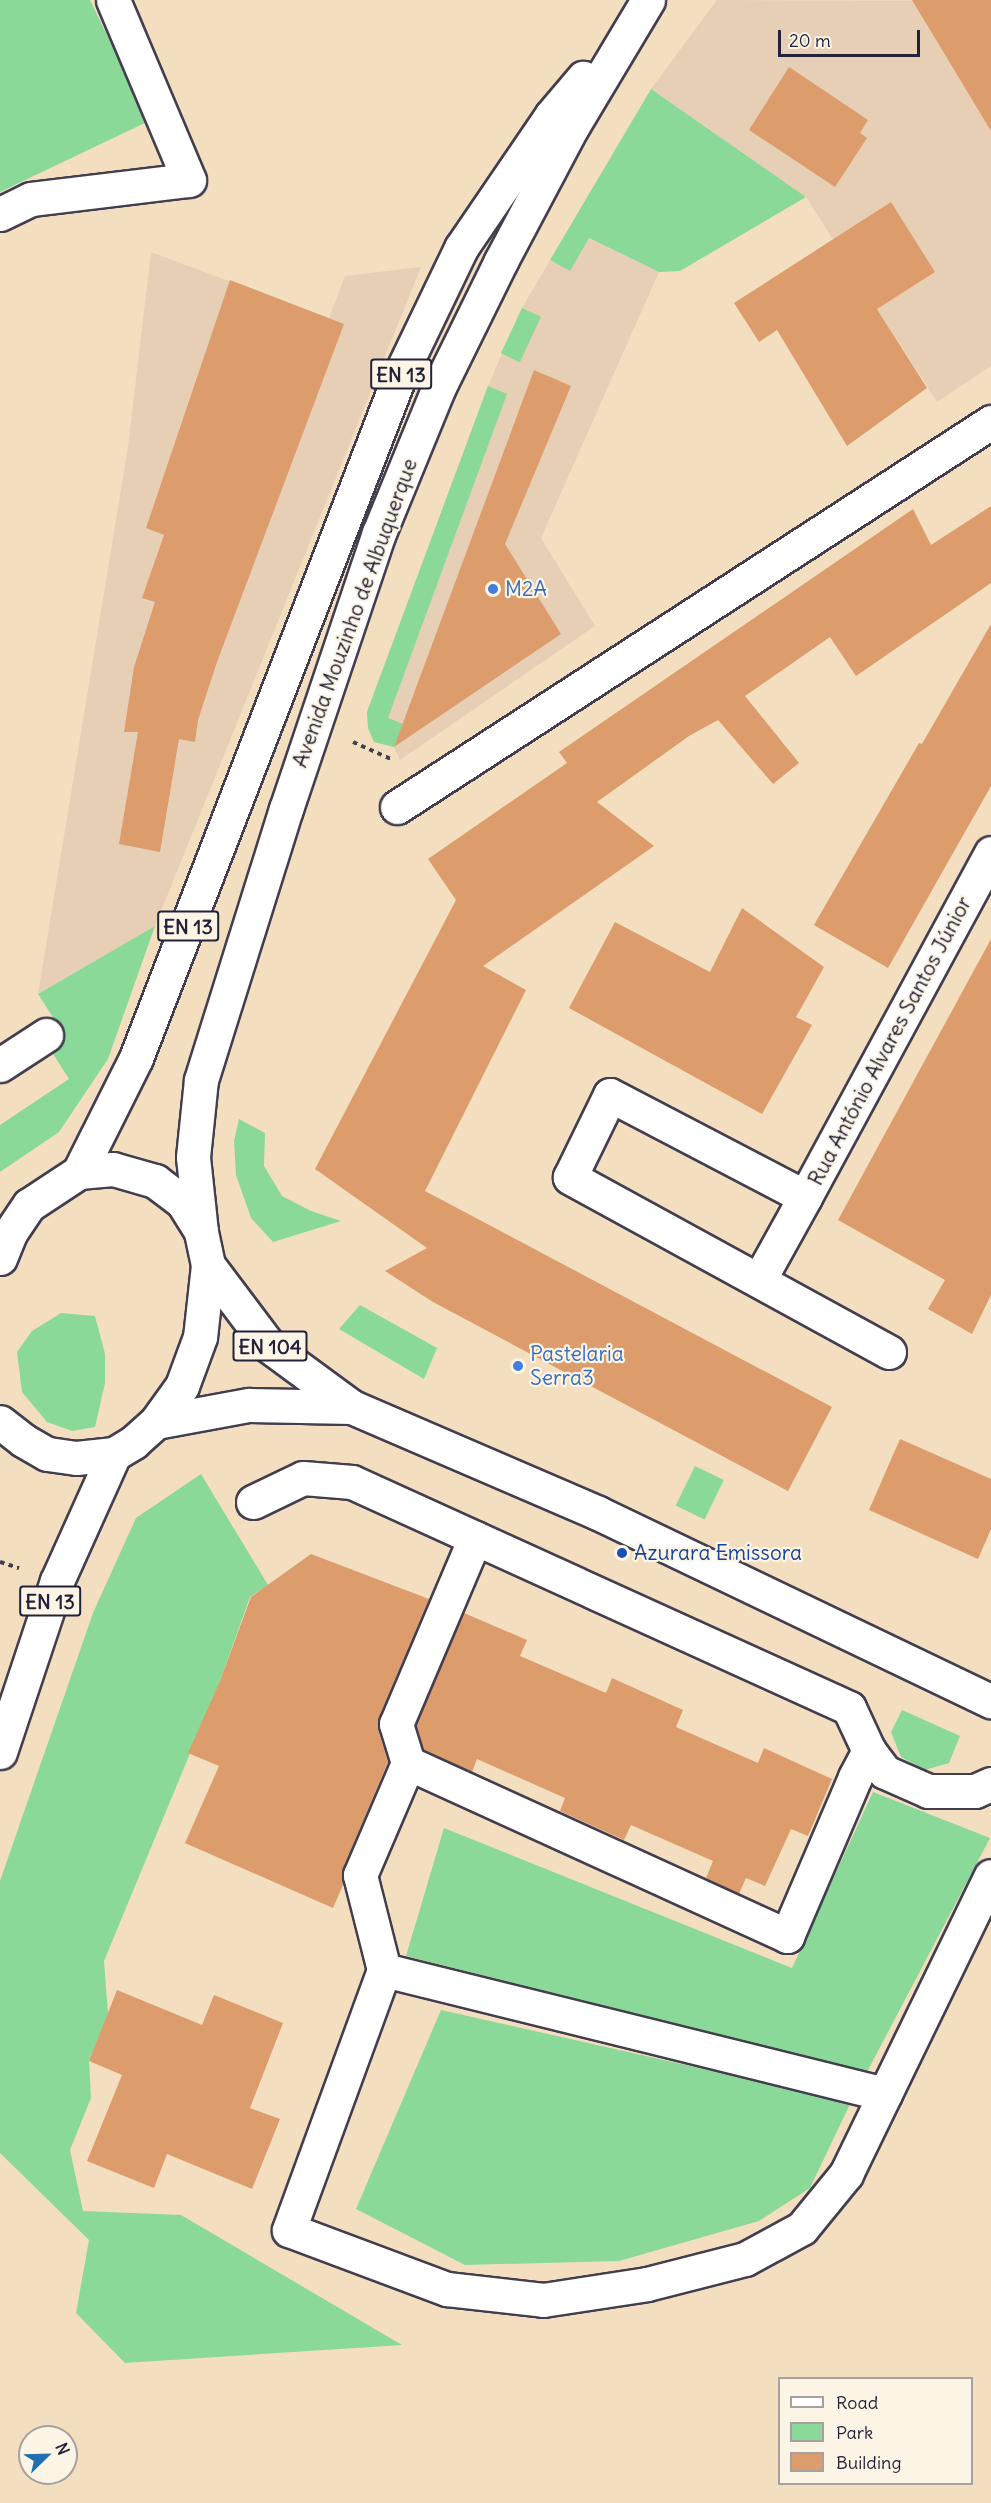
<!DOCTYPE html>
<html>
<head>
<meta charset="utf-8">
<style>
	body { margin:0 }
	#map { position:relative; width:991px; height:2503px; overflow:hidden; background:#f4dec0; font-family:Delius,sans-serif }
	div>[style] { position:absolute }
	.built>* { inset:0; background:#e7cfb6 }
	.green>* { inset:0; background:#8ad999; transform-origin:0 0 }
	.building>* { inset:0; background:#dc9c6b }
	.path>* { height:4px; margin-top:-2px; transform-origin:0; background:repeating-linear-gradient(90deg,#423e4f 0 4.5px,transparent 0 9px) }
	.roads { filter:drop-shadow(2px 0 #423e4f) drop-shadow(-2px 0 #423e4f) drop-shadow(0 2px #423e4f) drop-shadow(0 -2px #423e4f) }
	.minor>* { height:33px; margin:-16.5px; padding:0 16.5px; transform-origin:16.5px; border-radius:16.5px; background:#fff }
	.major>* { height:33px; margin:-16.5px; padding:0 16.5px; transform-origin:16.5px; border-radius:16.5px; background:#fff }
	.dots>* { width:16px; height:16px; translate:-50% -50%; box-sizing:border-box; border:3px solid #fcf5e5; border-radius:50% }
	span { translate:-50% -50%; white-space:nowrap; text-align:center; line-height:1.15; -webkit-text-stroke:4.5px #fcf5e5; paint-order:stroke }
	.shield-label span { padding:2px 4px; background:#fcf5e5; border:2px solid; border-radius:4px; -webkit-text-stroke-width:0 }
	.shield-label { font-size:20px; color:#22223b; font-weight:700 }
	.shop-label { font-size:21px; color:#366cbe }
	.left { translate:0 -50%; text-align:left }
	.street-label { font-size:21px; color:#22223b }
	.transit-label { font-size:21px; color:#164399 }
	.legend { position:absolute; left:778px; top:2377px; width:195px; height:108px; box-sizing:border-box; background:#fcf5e5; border:2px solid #a5a1a1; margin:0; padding:8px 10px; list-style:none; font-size:18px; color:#22223b }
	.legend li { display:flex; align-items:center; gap:12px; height:30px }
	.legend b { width:30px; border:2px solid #a5a1a1 }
	.north { position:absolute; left:18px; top:2425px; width:60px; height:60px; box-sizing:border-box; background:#fcf5e5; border:2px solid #a5a1a1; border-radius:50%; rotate:67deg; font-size:16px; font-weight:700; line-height:24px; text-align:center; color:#22223b }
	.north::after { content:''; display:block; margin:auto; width:21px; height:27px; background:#1f6fb2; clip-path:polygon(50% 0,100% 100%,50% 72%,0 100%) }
	.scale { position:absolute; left:778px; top:30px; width:142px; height:27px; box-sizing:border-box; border:3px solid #22223b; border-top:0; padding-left:8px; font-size:18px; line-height:21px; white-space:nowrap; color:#22223b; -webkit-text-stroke:4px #fcf5e5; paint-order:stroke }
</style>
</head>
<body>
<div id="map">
	<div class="built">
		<div style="clip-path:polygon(717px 0,991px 1px,991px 366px,937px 402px,806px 197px,651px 89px)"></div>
		<div style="clip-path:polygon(588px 238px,659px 272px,541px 538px,595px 626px,400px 760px,394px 747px,374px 742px,368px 728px,367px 712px,488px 386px,522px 308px,550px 260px,570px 270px)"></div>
		<div style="clip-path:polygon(151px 252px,329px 318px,345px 276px,421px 267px,155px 926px,38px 994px,128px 447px)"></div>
	</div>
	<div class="green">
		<div style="clip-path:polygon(0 0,90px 0,149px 121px,0 192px)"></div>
		<div style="clip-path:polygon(651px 89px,806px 197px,680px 271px,659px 272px,589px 238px,570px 271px,550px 260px)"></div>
		<div style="left:522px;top:308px;width:21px;height:50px;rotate:25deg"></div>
		<div style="clip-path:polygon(488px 386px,507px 394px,388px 718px,403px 724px,394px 747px,374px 742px,368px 728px,367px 712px)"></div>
		<div style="clip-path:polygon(155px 926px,108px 1059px,59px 1132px,0 1172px,0 1125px,69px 1079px,50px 1049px,65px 1036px,38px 994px)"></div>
		<div style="clip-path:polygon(239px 1119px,265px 1133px,264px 1166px,282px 1196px,311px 1211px,341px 1221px,273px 1242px,251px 1218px,236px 1175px,234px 1141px)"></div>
		<div style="clip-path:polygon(360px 1305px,437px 1348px,424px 1379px,339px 1329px)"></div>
		<div style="clip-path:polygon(61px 1313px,95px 1316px,105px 1354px,105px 1383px,95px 1427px,72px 1431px,47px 1422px,22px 1392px,17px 1352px,32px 1331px)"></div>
		<div style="left:695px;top:1466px;width:32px;height:44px;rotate:26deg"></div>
		<div style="clip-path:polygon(201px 1474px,268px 1585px,250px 1597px,220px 1681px,104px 1961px,108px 2014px,89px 2061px,91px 2098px,70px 2150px,83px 2211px,181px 2215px,402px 2345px,125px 2363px,76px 2313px,89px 2240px,0 2153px,0 1881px,93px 1613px,136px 1518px)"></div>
		<div style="clip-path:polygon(902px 1710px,960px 1736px,949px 1763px,925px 1770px,901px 1757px,891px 1732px)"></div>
		<div style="clip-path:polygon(873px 1792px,990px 1838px,867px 2072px,406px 1956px,444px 1828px,792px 1968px)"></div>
		<div style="clip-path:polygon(441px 2010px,851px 2102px,810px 2188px,759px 2221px,619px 2261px,465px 2265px,356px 2209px)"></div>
	</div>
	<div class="building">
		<div style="clip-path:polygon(912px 0,991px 0,991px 131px)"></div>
		<div style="clip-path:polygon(789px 67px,868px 120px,860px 133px,867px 138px,835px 187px,749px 130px)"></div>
		<div style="clip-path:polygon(891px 202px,935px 272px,877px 309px,927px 388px,847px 446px,777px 330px,759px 342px,734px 303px)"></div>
		<div style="clip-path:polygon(230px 280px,344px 324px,217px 662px,198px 720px,195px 742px,179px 739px,160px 852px,119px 844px,138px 732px,124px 732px,134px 667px,155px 602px,142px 598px,164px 535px,146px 528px)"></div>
		<div style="clip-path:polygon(534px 370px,571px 386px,505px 544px,561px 634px,394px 747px)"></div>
		<div style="clip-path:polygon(991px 506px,991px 583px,856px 676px,830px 637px,745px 696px,799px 763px,773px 784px,718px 720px,689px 736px,597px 802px,654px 846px,483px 966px,526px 990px,425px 1191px,832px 1407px,788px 1491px,433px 1302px,385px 1271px,427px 1248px,315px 1169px,456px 900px,428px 859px,567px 763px,559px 752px,913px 509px,931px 545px)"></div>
		<div style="clip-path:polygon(991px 624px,991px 786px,888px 968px,814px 925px,919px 743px,922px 744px)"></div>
		<div style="clip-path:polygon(742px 908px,824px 967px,796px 1017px,812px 1025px,762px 1114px,569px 1008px,615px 922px,710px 972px)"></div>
		<div style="clip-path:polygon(991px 939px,991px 1295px,972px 1334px,928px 1309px,945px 1280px,838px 1220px)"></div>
		<div style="clip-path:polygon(900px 1439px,991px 1479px,991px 1529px,978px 1559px,869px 1510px)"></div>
		<div style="clip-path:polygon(311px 1554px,429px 1599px,379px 1717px,378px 1730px,388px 1762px,343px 1868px,343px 1885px,333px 1908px,185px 1843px,219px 1766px,188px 1753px,220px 1681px,251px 1597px)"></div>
		<div style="clip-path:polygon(464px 1613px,527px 1640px,520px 1656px,606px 1693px,612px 1678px,683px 1710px,676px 1727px,758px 1763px,764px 1748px,832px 1779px,808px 1836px,791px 1829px,765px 1886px,746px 1878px,739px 1894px,706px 1878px,713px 1861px,631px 1825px,624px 1840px,560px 1811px,565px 1798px,477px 1759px,472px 1772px,423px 1749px,416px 1725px)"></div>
		<div style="clip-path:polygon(117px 1990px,202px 2025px,214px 1995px,283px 2023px,250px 2108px,280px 2119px,252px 2189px,167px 2154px,154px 2188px,87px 2161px,122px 2075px,89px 2061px)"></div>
	</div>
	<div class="path">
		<div style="left:353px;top:742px;width:44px;rotate:24.2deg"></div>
		<div style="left:0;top:1562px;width:20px;rotate:18deg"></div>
	</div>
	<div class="roads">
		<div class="minor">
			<div style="left:0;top:214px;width:34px;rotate:-26deg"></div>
			<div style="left:31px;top:199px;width:159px;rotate:-6.9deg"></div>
			<div style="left:189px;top:180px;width:195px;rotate:-112.9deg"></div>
			<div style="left:397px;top:807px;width:708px;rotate:-32.95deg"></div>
			<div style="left:0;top:1065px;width:55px;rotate:-33.1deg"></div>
			<div style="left:759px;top:1280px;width:95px;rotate:-61deg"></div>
			<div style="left:889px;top:1352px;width:364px;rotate:-151.3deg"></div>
			<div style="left:570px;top:1177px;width:91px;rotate:-64deg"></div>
			<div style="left:610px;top:1095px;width:220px;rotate:27.6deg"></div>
			<div style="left:805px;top:1197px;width:391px;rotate:-61.6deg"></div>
			<div style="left:253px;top:1502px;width:55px;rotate:-25.6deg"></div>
			<div style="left:303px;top:1478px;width:49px;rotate:4.7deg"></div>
			<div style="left:352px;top:1482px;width:546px;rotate:24.45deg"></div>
			<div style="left:849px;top:1708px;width:47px;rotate:65.1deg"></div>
			<div style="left:869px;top:1751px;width:26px;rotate:53deg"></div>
			<div style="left:885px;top:1772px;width:47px;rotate:23.8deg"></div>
			<div style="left:928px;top:1791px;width:47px"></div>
			<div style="left:975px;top:1791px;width:17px;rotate:-24deg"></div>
			<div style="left:475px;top:1538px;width:202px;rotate:113deg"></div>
			<div style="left:396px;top:1724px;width:41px;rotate:72.9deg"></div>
			<div style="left:408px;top:1763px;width:122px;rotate:113.2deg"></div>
			<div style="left:360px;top:1875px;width:98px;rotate:75.8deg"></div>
			<div style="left:384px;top:1970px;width:277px;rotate:110.1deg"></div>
			<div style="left:289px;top:2230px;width:169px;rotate:20.5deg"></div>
			<div style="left:447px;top:2289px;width:97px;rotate:6.5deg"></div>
			<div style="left:543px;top:2300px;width:105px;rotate:-8.7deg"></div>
			<div style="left:647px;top:2284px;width:101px;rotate:-14.3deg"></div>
			<div style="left:745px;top:2259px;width:65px;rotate:-28.5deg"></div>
			<div style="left:802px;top:2228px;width:70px;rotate:-50.8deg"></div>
			<div style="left:846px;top:2174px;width:331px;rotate:-64.1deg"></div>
			<div style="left:408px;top:1763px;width:417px;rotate:24.5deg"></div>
			<div style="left:787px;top:1936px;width:173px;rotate:-66.8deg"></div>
			<div style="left:855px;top:1777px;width:30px;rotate:-62deg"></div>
			<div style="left:384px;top:1970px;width:516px;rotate:13.9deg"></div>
		</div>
		<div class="major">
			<div style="left:79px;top:1172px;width:127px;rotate:-63.4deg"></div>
			<div style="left:136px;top:1058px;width:730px;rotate:-68.88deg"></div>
			<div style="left:399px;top:377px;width:143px;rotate:-64.3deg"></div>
			<div style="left:461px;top:248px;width:160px;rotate:-55.7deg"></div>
			<div style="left:551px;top:116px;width:50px;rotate:-49.9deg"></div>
			<div style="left:201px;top:1232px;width:75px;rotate:-96.1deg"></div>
			<div style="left:193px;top:1157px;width:77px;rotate:-84.1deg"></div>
			<div style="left:201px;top:1080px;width:284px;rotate:-72.6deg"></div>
			<div style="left:286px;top:809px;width:291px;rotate:-71.4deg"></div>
			<div style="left:379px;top:533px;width:156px;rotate:-67.7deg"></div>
			<div style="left:438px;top:389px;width:143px;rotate:-63.8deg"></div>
			<div style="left:501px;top:261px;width:152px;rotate:-62.1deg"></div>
			<div style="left:572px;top:127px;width:148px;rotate:-59.1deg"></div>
			<div style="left:0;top:1258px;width:27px;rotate:-68deg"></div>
			<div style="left:10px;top:1233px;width:34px;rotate:-56deg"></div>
			<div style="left:29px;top:1205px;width:60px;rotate:-33.4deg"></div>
			<div style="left:79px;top:1172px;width:34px;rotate:-5deg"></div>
			<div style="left:113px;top:1169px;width:44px;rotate:15.9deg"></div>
			<div style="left:155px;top:1181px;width:34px;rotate:37deg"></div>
			<div style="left:182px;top:1201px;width:36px;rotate:58deg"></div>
			<div style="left:201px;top:1232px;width:34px;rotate:78deg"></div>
			<div style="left:208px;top:1265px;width:72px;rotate:96.3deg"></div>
			<div style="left:200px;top:1337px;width:52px;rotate:110.2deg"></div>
			<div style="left:182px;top:1386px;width:44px;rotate:125.8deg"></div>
			<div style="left:156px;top:1422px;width:30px;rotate:138deg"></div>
			<div style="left:134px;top:1442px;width:23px;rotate:149deg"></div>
			<div style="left:114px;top:1454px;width:38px;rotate:174deg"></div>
			<div style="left:76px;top:1458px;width:29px;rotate:-172deg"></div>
			<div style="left:47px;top:1454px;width:28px;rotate:-150deg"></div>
			<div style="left:23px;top:1440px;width:29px;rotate:-142deg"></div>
			<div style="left:208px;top:1265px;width:101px;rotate:53deg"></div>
			<div style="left:269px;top:1346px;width:103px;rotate:36.3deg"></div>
			<div style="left:352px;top:1407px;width:268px;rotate:23.3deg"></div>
			<div style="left:598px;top:1513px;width:436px;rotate:25.6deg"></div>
			<div style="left:156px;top:1422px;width:95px;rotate:-10.4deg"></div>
			<div style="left:249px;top:1405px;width:103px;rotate:1.1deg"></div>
			<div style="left:0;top:1752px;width:180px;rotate:-71.6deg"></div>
			<div style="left:57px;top:1581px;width:139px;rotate:-65.8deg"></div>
		</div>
	</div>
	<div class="dots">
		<div style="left:493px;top:589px;background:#3f7fe0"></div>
		<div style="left:518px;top:1366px;background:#3f7fe0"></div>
		<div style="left:622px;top:1553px;background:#1a4fb4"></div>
	</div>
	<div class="shield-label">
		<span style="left:401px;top:374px">EN 13</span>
		<span style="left:188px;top:926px">EN 13</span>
		<span style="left:270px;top:1346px">EN 104</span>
		<span style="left:50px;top:1601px">EN 13</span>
	</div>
	<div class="shop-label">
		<span class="left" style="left:505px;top:589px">M2A</span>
		<span class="left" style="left:530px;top:1366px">Pastelaria<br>Serra3</span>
	</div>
	<div class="street-label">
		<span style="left:355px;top:613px;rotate:-70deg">Avenida Mouzinho de Albuquerque</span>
		<span style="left:890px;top:1041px;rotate:-62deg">Rua António Alvares Santos Júnior</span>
	</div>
	<div class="transit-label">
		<span class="left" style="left:634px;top:1553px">Azurara Emissora</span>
	</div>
	<ul class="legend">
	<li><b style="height:8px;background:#fff"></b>Road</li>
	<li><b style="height:16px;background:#8ad999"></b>Park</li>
	<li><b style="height:16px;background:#dc9c6b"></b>Building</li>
	</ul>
	<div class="north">N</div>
	<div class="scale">20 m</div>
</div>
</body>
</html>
